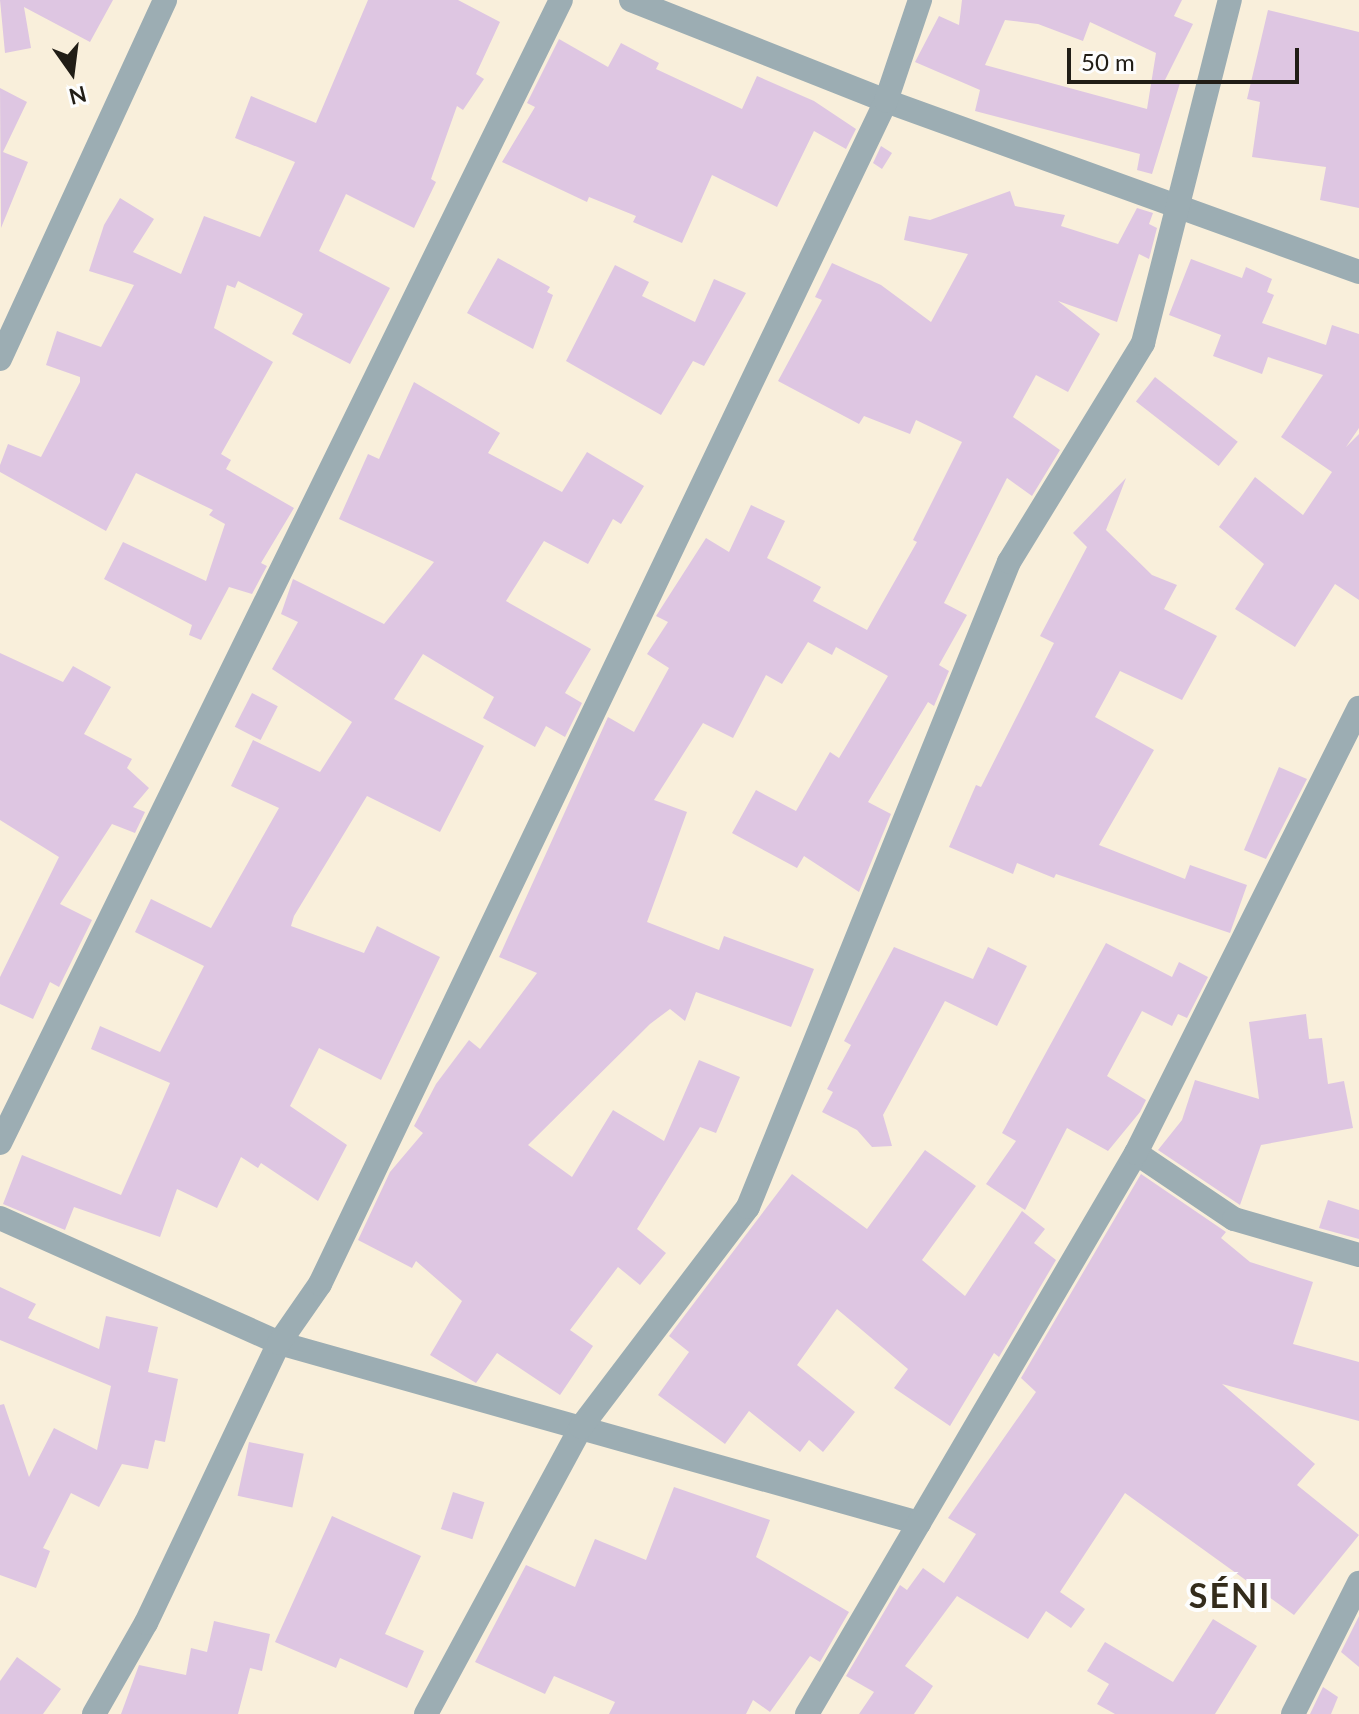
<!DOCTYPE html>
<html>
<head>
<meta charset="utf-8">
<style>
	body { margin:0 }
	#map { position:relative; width:1359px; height:1714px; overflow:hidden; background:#f9efdb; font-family:Lato,sans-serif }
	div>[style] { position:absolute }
	.building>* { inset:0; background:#dec6e2; transform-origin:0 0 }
	.street>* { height:24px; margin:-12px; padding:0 12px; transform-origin:12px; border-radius:12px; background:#9cadb3 }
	span { translate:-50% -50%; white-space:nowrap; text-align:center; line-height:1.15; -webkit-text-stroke:8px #fdfdfd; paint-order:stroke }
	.district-label { font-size:34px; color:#332b1b; font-weight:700; letter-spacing:2px }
	.north { position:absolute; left:32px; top:32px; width:80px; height:80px; -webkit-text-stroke:6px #fdfdfd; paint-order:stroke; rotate:166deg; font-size:22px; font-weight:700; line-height:32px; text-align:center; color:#211d16 }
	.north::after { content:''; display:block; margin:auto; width:28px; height:36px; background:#211d16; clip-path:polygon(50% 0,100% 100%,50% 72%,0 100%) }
	.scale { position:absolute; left:1067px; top:48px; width:232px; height:36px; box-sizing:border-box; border:4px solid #211d16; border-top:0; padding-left:10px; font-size:24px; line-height:28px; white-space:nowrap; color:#211d16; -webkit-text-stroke:6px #fdfdfd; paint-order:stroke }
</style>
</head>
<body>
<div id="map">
	<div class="building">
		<div style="clip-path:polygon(0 0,113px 0,90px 42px,24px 7px,31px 48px,5px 53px)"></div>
		<div style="clip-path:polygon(368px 0,458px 0,500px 22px,476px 74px,484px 79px,463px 110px,457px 106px,431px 179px,436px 182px,414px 228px,346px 194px,319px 251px,390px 288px,350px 364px,292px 334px,303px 314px,238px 281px,235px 288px,227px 285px,214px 328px,273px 362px,221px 454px,231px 460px,226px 469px,294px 508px,261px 563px,267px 566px,252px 594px,229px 587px,201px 640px,189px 635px,192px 625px,104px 579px,123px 542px,206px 581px,225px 524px,209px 515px,213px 510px,136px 473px,106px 531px,0 472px,0 465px,8px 444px,41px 457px,80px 382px,80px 377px,46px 365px,57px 331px,101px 347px,134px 285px,89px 271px,104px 225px,120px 198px,154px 219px,133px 252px,181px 274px,204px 216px,260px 237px,295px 162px,235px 138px,251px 96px,316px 123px)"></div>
		<div style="clip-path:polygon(evenodd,962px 0,1182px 0,1174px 16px,1193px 24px,1165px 80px,1180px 83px,1152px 174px,1137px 170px,1140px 154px,975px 111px,980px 90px,915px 62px,939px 16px,959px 25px,962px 0,1005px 20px,1038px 24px,1083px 41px,1090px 22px,1156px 53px,1147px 109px,985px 65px,1005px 20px)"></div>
		<div style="clip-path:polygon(1268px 10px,1359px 32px,1359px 208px,1320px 200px,1326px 167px,1252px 157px,1260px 102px,1247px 99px)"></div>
		<div style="clip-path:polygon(559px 39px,608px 67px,621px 43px,659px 63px,656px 69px,742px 109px,757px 76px,814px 101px,856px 129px,846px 149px,814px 131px,777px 207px,712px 175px,682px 243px,633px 222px,636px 216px,589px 197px,587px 202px,502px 162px,535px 107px,527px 103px)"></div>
		<div style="clip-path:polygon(0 88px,27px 102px,3px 152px,28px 162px,1px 228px)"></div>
		<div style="clip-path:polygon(881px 146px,892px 153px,882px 169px,873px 163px)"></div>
		<div style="clip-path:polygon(1010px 191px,1015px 206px,1065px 215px,1061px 226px,1118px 244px,1137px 208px,1153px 213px,1149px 224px,1157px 228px,1149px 259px,1139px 254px,1117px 322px,1058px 301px,1100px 334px,1068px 392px,1036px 375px,1013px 417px,1060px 450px,1032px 496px,1007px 478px,944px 603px,967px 615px,939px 665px,949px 671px,934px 706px,928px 702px,868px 802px,891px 814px,859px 892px,804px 856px,797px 868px,732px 833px,756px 790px,796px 811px,830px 752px,839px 758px,888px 676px,836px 647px,832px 655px,808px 642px,782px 684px,766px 675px,733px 738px,703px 723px,654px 800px,687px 812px,647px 922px,719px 950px,724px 936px,814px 969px,791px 1027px,696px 992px,685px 1021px,670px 1009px,650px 1024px,528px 1145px,572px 1177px,613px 1110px,664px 1141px,699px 1060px,740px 1077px,716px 1133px,700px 1127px,637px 1229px,666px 1253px,640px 1285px,618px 1267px,570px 1330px,593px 1346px,560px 1395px,497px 1353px,476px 1383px,430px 1355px,462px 1301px,416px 1261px,412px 1268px,358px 1240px,390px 1172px,423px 1133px,414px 1126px,436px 1084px,469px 1040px,480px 1049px,537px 973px,499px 957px,608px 717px,634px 732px,669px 668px,647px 654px,668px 622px,656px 616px,706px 538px,729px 552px,751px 505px,785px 521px,767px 558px,821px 587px,813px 601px,867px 630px,917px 542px,913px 540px,962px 442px,916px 420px,910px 434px,864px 416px,859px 424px,778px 381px,822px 300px,815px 297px,832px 263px,881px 285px,931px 322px,968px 254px,904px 240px,909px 216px,930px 220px)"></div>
		<div style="clip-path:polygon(498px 258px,550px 287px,547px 292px,553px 295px,533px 349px,467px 313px)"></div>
		<div style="clip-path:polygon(1191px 259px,1242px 278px,1246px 267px,1272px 279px,1267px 292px,1274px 295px,1262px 323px,1326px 345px,1332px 325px,1359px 334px,1359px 428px,1346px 447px,1359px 434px,1359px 600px,1335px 584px,1295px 647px,1235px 609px,1264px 564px,1219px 527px,1255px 477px,1303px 515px,1332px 472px,1281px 437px,1323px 375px,1268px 357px,1262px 374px,1213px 356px,1221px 335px,1169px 315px)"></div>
		<div style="clip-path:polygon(615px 265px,649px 282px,642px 296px,695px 322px,714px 279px,746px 293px,704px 366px,693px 361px,661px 415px,566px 361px)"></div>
		<div style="left:1155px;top:377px;width:105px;height:31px;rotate:38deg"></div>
		<div style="clip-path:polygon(414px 382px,500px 433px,488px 453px,562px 492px,587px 452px,644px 486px,621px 524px,613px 519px,588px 564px,544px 541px,506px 601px,591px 649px,565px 693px,582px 703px,565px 737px,546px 726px,535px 747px,483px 718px,494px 697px,423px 654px,394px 699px,484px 746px,440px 832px,367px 796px,294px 916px,291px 926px,364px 953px,377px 926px,440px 957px,381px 1080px,319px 1048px,290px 1106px,347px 1145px,318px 1201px,261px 1163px,258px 1168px,241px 1157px,217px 1208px,177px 1189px,160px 1237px,74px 1207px,65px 1230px,3px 1204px,22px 1155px,121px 1195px,170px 1083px,91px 1049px,100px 1026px,160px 1052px,204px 966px,135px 932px,151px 899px,211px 928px,279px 808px,231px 786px,253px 740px,320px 772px,352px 722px,272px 669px,298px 622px,281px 614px,293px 579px,384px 624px,434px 562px,339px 519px,368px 454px,379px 459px)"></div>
		<div style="clip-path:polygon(1126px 478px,1106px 530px,1152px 575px,1177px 585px,1164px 609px,1217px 636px,1182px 700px,1120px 671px,1095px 717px,1154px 750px,1099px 845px,1185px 879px,1190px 865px,1247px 885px,1230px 933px,1056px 874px,1054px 878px,1017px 863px,1013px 874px,949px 847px,976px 785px,981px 787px,1054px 643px,1040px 636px,1087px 547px,1073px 533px)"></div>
		<div style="clip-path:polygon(0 653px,63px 682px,73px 666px,111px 687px,84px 734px,132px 759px,127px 768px,149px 788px,133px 807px,145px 812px,135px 833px,112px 824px,60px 904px,92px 920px,59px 987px,50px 982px,33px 1019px,0 1004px,0 977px,59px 857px,0 820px)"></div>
		<div style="left:252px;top:693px;width:29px;height:38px;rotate:27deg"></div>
		<div style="clip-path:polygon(1279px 767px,1307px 779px,1266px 859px,1244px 850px)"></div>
		<div style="clip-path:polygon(1106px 943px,1172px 977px,1179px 962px,1208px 977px,1187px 1018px,1178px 1014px,1172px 1026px,1142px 1011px,1107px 1076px,1146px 1100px,1140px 1112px,1108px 1151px,1067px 1128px,1025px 1210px,986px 1184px,1016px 1141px,1002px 1133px)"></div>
		<div style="clip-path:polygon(894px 947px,973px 979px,988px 947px,1027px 966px,997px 1026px,945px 1001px,883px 1115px,892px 1146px,872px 1147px,857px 1130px,822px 1112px,833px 1092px,827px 1089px,851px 1045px,844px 1041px)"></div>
		<div style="clip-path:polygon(1306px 1014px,1309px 1039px,1322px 1038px,1328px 1084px,1344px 1081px,1353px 1128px,1261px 1145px,1240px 1205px,1158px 1150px,1182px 1120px,1195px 1080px,1259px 1099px,1249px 1022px)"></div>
		<div style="clip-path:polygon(925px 1150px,976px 1186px,922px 1260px,965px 1296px,1022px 1211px,1045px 1229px,1034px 1243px,1056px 1260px,999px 1357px,994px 1353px,950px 1426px,894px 1388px,908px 1369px,837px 1309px,797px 1365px,855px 1412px,823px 1452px,809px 1440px,800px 1452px,749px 1411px,725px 1444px,658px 1395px,689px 1352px,669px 1336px,792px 1174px,867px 1229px)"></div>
		<div style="clip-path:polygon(1141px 1174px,1226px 1232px,1221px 1238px,1250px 1262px,1313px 1282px,1293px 1344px,1359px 1362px,1359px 1421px,1222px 1384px,1315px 1464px,1297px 1485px,1359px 1535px,1294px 1615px,1125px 1493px,1060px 1592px,1085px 1609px,1071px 1628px,1046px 1611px,1028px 1639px,957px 1596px,905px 1666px,933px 1686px,914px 1714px,859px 1714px,874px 1692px,846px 1676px,900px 1585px,907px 1590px,923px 1568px,944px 1583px,976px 1534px,948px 1518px,1036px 1392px,1021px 1378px)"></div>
		<div style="clip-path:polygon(1328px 1200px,1359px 1210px,1359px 1239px,1319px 1228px)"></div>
		<div style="clip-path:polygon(0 1287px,36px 1304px,28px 1318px,99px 1349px,106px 1316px,158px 1327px,148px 1372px,178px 1379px,165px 1442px,155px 1440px,148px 1469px,122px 1464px,99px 1507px,71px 1493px,43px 1548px,50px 1551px,36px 1588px,0 1575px,0 1405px,4px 1404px,29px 1477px,54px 1428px,97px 1450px,111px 1386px,0 1340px)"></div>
		<div style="left:249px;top:1442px;width:56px;height:55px;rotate:12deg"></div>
		<div style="clip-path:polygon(674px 1487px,770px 1520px,756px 1557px,849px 1612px,820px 1662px,810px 1656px,770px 1712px,753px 1700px,746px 1714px,609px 1714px,615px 1702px,554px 1676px,545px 1694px,475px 1662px,526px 1565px,575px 1587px,595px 1539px,646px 1560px)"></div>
		<div style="left:453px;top:1492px;width:33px;height:39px;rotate:18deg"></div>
		<div style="clip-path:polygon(332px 1516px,421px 1556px,385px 1634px,424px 1651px,407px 1688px,340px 1658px,336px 1668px,275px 1642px)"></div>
		<div style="clip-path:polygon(1359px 1616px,1359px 1667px,1341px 1652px)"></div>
		<div style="clip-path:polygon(1213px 1619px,1257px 1646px,1215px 1714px,1115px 1714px,1097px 1704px,1109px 1684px,1087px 1671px,1105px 1642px,1173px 1682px)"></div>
		<div style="clip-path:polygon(214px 1621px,270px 1634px,262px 1671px,250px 1668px,238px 1714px,121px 1714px,139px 1665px,186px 1675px,191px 1648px,207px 1652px)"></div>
		<div style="clip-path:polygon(17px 1657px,61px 1689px,43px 1714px,0 1714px,0 1681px)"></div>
		<div style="clip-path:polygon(1323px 1687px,1338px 1697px,1331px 1714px,1310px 1714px)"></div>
	</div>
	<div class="street">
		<div style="left:631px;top:0;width:274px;rotate:21.6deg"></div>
		<div style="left:886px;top:101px;width:503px;rotate:19.88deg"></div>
		<div style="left:0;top:359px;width:395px;rotate:-65.3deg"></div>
		<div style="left:0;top:1143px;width:1273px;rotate:-63.86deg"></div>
		<div style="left:1136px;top:1153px;width:118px;rotate:34deg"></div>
		<div style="left:1234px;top:1219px;width:130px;rotate:16.1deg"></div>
		<div style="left:0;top:1218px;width:306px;rotate:24.1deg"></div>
		<div style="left:279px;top:1343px;width:665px;rotate:15.71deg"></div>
		<div style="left:94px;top:1714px;width:105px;rotate:-60.3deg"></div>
		<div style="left:146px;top:1623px;width:310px;rotate:-64.6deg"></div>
		<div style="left:279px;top:1343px;width:72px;rotate:-55.2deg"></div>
		<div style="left:320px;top:1284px;width:1311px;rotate:-64.43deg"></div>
		<div style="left:886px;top:101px;width:107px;rotate:-71.4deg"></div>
		<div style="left:426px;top:1714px;width:326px;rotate:-61.6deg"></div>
		<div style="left:581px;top:1427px;width:276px;rotate:-52.8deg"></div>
		<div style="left:748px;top:1207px;width:696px;rotate:-67.97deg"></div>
		<div style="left:1009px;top:562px;width:257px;rotate:-58.5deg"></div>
		<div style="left:1143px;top:343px;width:354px;rotate:-75.8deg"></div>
		<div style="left:807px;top:1714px;width:650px;rotate:-59.61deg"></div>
		<div style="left:1136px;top:1153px;width:498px;rotate:-63.4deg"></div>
		<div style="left:1293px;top:1714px;width:147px;rotate:-63.3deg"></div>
	</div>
	<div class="district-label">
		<span style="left:1230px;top:1595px">SÉNI</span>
	</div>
	<div class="north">N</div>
	<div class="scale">50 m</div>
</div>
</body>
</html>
